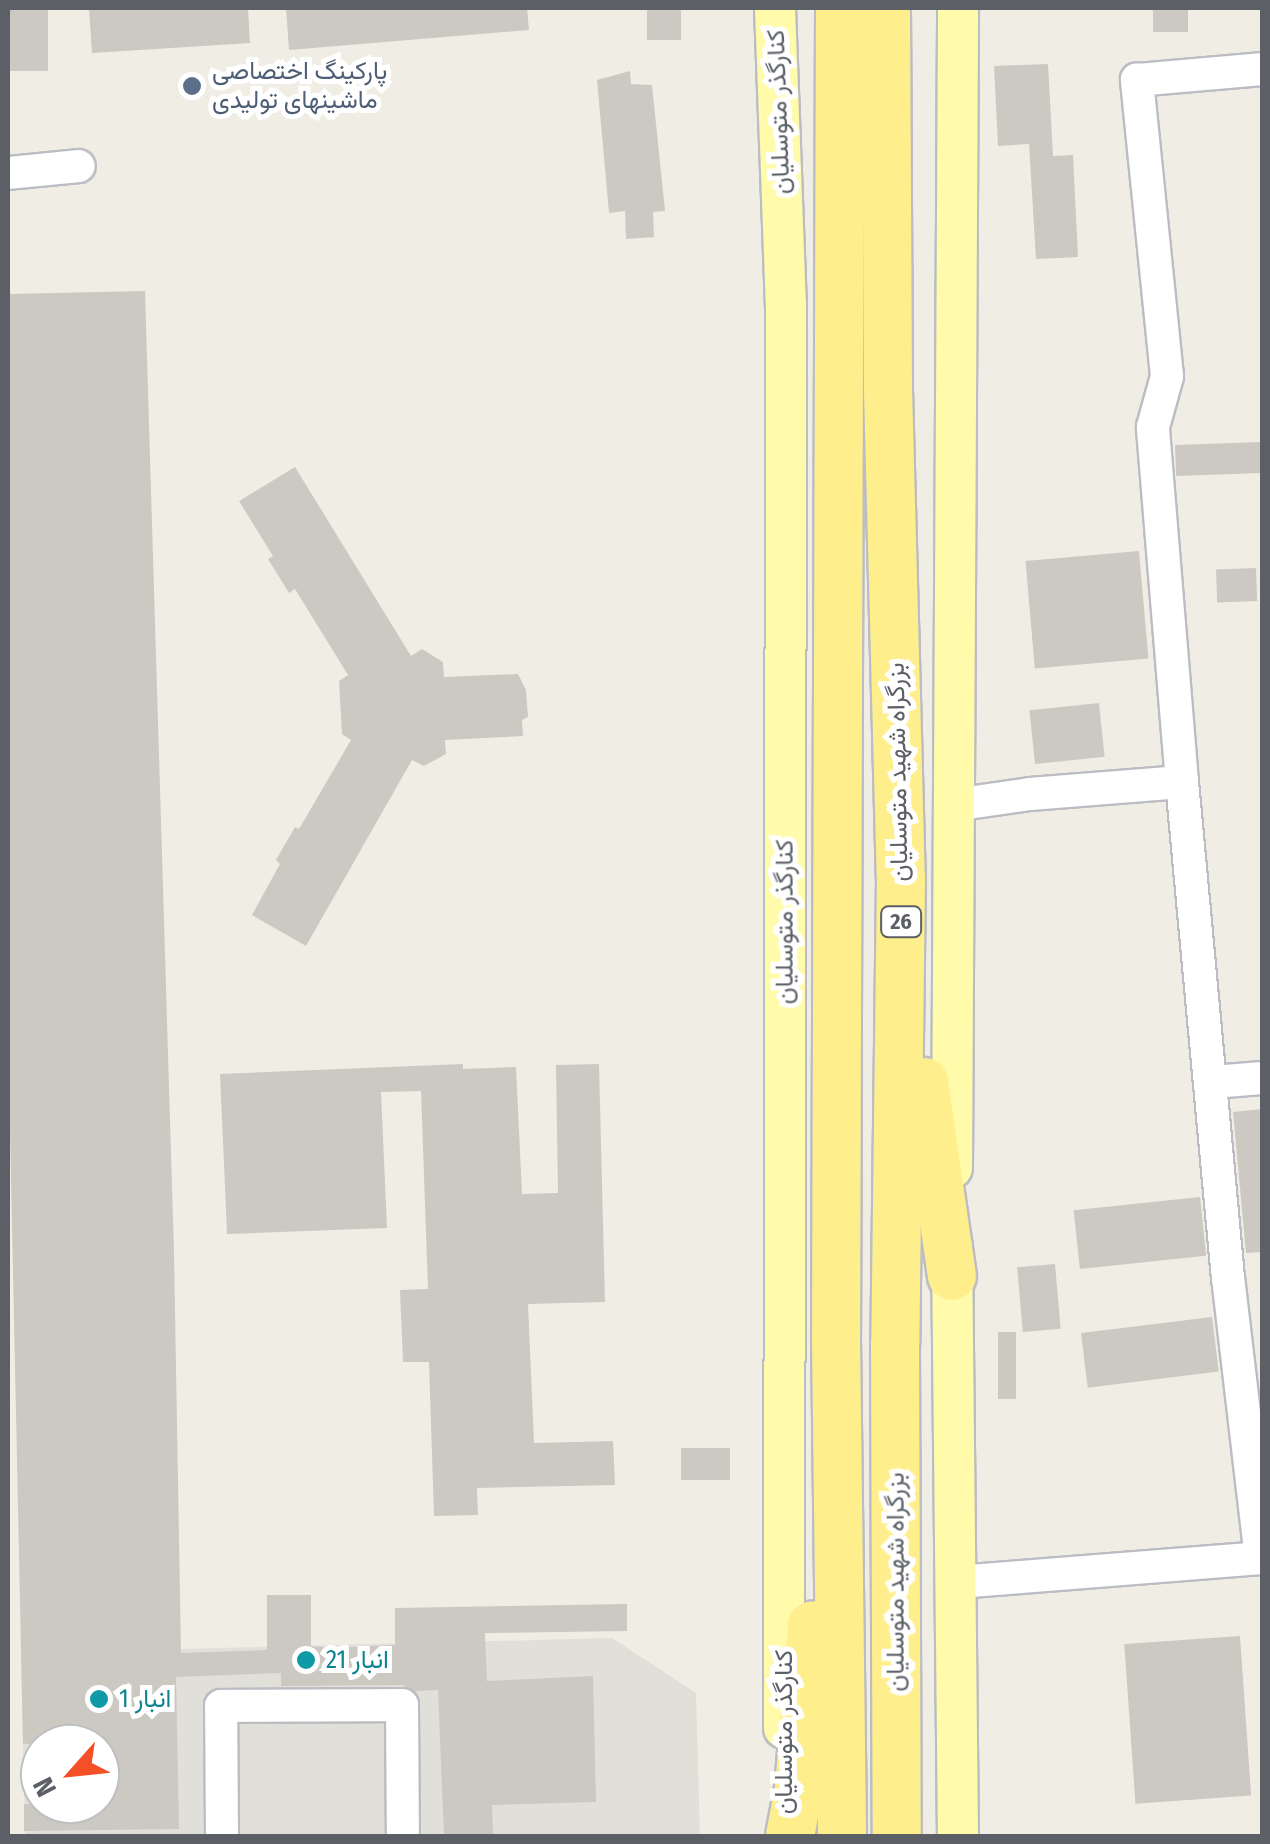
<!DOCTYPE html>
<html>
<head>
<meta charset="utf-8">
<style>
	body { margin:0 }
	#map { position:relative; width:1270px; height:1844px; overflow:hidden; background:#f0eee4; font-family:"Fira Sans Condensed",Vazirmatn,sans-serif }
	div>[style] { position:absolute }
	.industrial>* { inset:0; background:#e0e0d9 }
	.building>* { inset:0; background:#cbc9c1; transform-origin:0 0 }
	.roads { filter:drop-shadow(2px 0 #bcbdc4) drop-shadow(-2px 0 #bcbdc4) drop-shadow(0 2px #bcbdc4) drop-shadow(0 -2px #bcbdc4) }
	.minor>* { height:32px; margin:-16px; padding:0 16px; transform-origin:16px; border-radius:16px; background:#fff }
	.major>* { height:40px; margin:-20px; padding:0 20px; transform-origin:20px; border-radius:20px; background:#fffbaa }
	.highway>* { height:48px; margin:-24px; padding:0 24px; transform-origin:24px; border-radius:24px; background:#ffef8c }
	.dots>* { width:28px; height:28px; translate:-50% -50%; box-sizing:border-box; border:5px solid #fff; border-radius:50% }
	span { translate:-50% -50%; white-space:nowrap; text-align:center; line-height:1.15; -webkit-text-stroke:10px #fff; paint-order:stroke }
	.shield-label span { padding:2px 8px; background:#fff; border:2px solid; border-radius:8px; -webkit-text-stroke-width:0 }
	.shield-label { font-size:22px; color:#5c5f66; font-weight:700 }
	.service-label { font-size:25px; color:#4e5e75 }
	.left { translate:0 -50%; text-align:left }
	.street-label { font-size:25px; color:#5c5f66 }
	.culture-label { font-size:25px; color:#0d838f }
	.frame { position:absolute; inset:0; border:10px solid #5c5f66; pointer-events:none }
	.north { position:absolute; left:20px; top:1724px; width:100px; height:100px; box-sizing:border-box; background:#fff; border:2px solid #bebfc2; border-radius:50%; rotate:243deg; font-size:28px; font-weight:700; line-height:40px; text-align:center; color:#5c5f66 }
	.north::after { content:''; display:block; margin:auto; width:35px; height:45px; background:#f44f26; clip-path:polygon(50% 0,100% 100%,50% 72%,0 100%) }
</style>
</head>
<body>
<div id="map">
	<div class="industrial">
		<div style="clip-path:polygon(evenodd,612px 1638px,696px 1693px,700px 1836px,25px 1836px,21px 1653px,612px 1638px,40px 1744px,100px 1744px,100px 1804px,40px 1804px,40px 1744px)"></div>
	</div>
	<div class="building">
		<div style="left:8px;top:8px;width:40px;height:63px"></div>
		<div style="clip-path:polygon(89px 8px,248px 8px,250px 43px,92px 53px)"></div>
		<div style="clip-path:polygon(286px 8px,527px 8px,529px 30px,289px 50px)"></div>
		<div style="left:647px;top:8px;width:34px;height:32px"></div>
		<div style="left:1153px;top:8px;width:35px;height:24px"></div>
		<div style="clip-path:polygon(1048px 64px,1053px 156px,1073px 155px,1078px 257px,1036px 259px,1029px 144px,998px 146px,994px 66px)"></div>
		<div style="clip-path:polygon(630px 71px,631px 84px,652px 85px,665px 211px,653px 212px,654px 237px,626px 239px,625px 211px,609px 213px,597px 80px)"></div>
		<div style="clip-path:polygon(145px 291px,174px 1252px,181px 1653px,267px 1650px,267px 1595px,311px 1595px,311px 1646px,331px 1648px,395px 1645px,395px 1608px,627px 1604px,627px 1631px,485px 1633px,487px 1681px,593px 1676px,596px 1802px,492px 1805px,493px 1836px,444px 1836px,438px 1690px,415px 1691px,402px 1685px,281px 1686px,281px 1673px,176px 1677px,179px 1829px,24px 1831px,24px 1804px,100px 1804px,100px 1744px,23px 1744px,8px 1037px,8px 294px)"></div>
		<div style="left:1261px;top:442px;width:31px;height:86px;rotate:88deg"></div>
		<div style="clip-path:polygon(295px 467px,411px 656px,422px 649px,443px 662px,444px 677px,518px 674px,526px 690px,528px 717px,522px 720px,523px 736px,445px 740px,446px 754px,424px 766px,412px 760px,306px 946px,252px 915px,280px 864px,276px 860px,295px 827px,299px 829px,351px 740px,342px 734px,339px 681px,348px 675px,295px 589px,289px 593px,268px 559px,273px 556px,239px 501px)"></div>
		<div style="left:1139px;top:551px;width:108px;height:114px;rotate:85deg"></div>
		<div style="left:1256px;top:568px;width:33px;height:40px;rotate:88deg"></div>
		<div style="left:1099px;top:703px;width:54px;height:70px;rotate:84deg"></div>
		<div style="clip-path:polygon(463px 1064px,463px 1069px,516px 1067px,522px 1194px,558px 1193px,556px 1065px,599px 1064px,605px 1302px,528px 1304px,534px 1443px,613px 1441px,615px 1485px,477px 1488px,478px 1515px,434px 1516px,429px 1362px,403px 1362px,400px 1290px,428px 1289px,421px 1091px,381px 1092px,387px 1228px,227px 1234px,220px 1074px)"></div>
		<div style="clip-path:polygon(1262px 1109px,1262px 1252px,1246px 1253px,1233px 1112px)"></div>
		<div style="left:1200px;top:1197px;width:59px;height:127px;rotate:84deg"></div>
		<div style="left:1055px;top:1264px;width:65px;height:38px;rotate:85deg"></div>
		<div style="left:1212px;top:1317px;width:55px;height:132px;rotate:83deg"></div>
		<div style="left:998px;top:1332px;width:18px;height:67px"></div>
		<div style="left:681px;top:1448px;width:49px;height:32px"></div>
		<div style="left:1240px;top:1636px;width:160px;height:116px;rotate:86deg"></div>
	</div>
	<div class="roads">
		<div class="minor">
			<div style="left:8px;top:173px;width:71px;rotate:-5.6deg"></div>
			<div style="left:954px;top:805px;width:77px;rotate:-8.2deg"></div>
			<div style="left:1030px;top:794px;width:152px;rotate:-4.5deg"></div>
			<div style="left:1213px;top:1082px;width:49px;rotate:-4.7deg"></div>
			<div style="left:1261px;top:1558px;width:282px;rotate:-96.7deg"></div>
			<div style="left:1228px;top:1278px;width:498px;rotate:-95.3deg"></div>
			<div style="left:1182px;top:782px;width:356px;rotate:-94.7deg"></div>
			<div style="left:1153px;top:427px;width:53px;rotate:-74.6deg"></div>
			<div style="left:1167px;top:376px;width:298px;rotate:-95.8deg"></div>
			<div style="left:1137px;top:80px;width:125px;rotate:-5deg"></div>
			<div style="left:958px;top:1582px;width:305px;rotate:-4.5deg"></div>
			<div style="left:222px;top:1836px;width:130px;rotate:-90.4deg"></div>
			<div style="left:221px;top:1706px;width:181px;rotate:-0.3deg"></div>
			<div style="left:402px;top:1705px;width:131px;rotate:89.6deg"></div>
		</div>
		<div class="major">
			<div style="left:775px;top:8px;width:296px;rotate:87.9deg"></div>
			<div style="left:786px;top:304px;width:1424px;rotate:90.08deg"></div>
			<div style="left:952px;top:1168px;width:1160px;rotate:-89.7deg"></div>
			<div style="left:952px;top:1246px;width:590px;rotate:89.42deg"></div>
		</div>
		<div class="highway">
			<div style="left:840px;top:8px;width:1330px;rotate:90.17deg"></div>
			<div style="left:836px;top:1338px;width:498px;rotate:89.3deg"></div>
			<div style="left:886px;top:8px;width:382px;rotate:89.7deg"></div>
			<div style="left:888px;top:390px;width:488px;rotate:88.5deg"></div>
			<div style="left:901px;top:878px;width:466px;rotate:90.7deg"></div>
			<div style="left:895px;top:1344px;width:492px;rotate:89.8deg"></div>
			<div style="left:924px;top:1082px;width:196px;rotate:81.8deg"></div>
			<div style="left:790px;top:1836px;width:48px;rotate:-79.2deg"></div>
			<div style="left:799px;top:1789px;width:164px;rotate:-85.4deg"></div>
		</div>
	</div>
	<div class="dots">
		<div style="left:192px;top:86px;background:#5c6f8a"></div>
		<div style="left:306px;top:1660px;background:#0f9aa8"></div>
		<div style="left:99px;top:1699px;background:#0f9aa8"></div>
	</div>
	<div class="shield-label">
		<span style="left:901px;top:922px">26</span>
	</div>
	<div class="service-label">
		<span class="left" style="left:212px;top:86px">پارکینگ اختصاصی<br>ماشینهای تولیدی</span>
	</div>
	<div class="street-label">
		<span style="left:779px;top:112px;rotate:-92deg">کنارگذر متوسلیان</span>
		<span style="left:898px;top:772px;rotate:-91deg">بزرگراه شهید متوسلیان</span>
		<span style="left:785px;top:922px;rotate:-90deg">کنارگذر متوسلیان</span>
		<span style="left:896px;top:1582px;rotate:-90deg">بزرگراه شهید متوسلیان</span>
		<span style="left:784px;top:1732px;rotate:-90deg">کنارگذر متوسلیان</span>
	</div>
	<div class="culture-label">
		<span class="left" style="left:326px;top:1660px">انبار 21</span>
		<span class="left" style="left:119px;top:1699px">انبار 1</span>
	</div>
	<div class="frame"></div>
	<div class="north">N</div>
</div>
</body>
</html>
